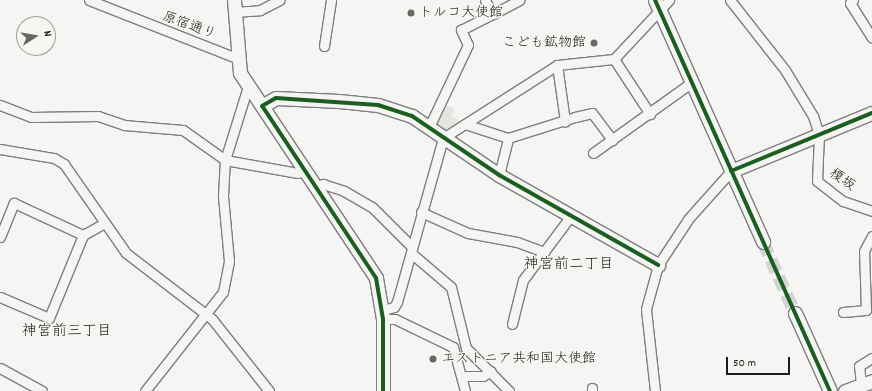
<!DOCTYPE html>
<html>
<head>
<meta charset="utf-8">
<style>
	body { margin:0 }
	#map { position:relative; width:872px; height:391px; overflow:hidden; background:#f5f5f3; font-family:Dekko,"Klee One",sans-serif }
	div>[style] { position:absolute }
	.green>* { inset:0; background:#e4e4e1 }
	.secondary-tunnel>* { height:13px; margin-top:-6.5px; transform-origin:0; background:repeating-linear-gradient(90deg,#d4d4d3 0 13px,transparent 0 19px) }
	.roads { filter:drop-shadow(1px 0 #7e7e7d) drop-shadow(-1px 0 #7e7e7d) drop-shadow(0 1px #7e7e7d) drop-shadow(0 -1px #7e7e7d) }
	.street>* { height:9px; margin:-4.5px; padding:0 4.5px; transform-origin:4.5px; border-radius:4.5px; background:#f5f5f3 }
	.secondary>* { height:13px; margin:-6.5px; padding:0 6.5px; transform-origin:6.5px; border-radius:6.5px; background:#f5f5f3 }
	.cycleway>* { height:4px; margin:-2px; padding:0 2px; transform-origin:2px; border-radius:2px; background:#1b5e20 }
	.dots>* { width:11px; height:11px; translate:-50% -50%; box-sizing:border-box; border:2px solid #f6f6f2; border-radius:50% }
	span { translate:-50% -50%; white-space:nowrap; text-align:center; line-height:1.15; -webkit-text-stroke:3px #f6f6f2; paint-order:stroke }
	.poi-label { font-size:14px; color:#1c1c1c }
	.left { translate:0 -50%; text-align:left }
	.right { translate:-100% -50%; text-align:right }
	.street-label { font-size:14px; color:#1c1c1c }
	.neighbourhood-label { font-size:15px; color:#1c1c1c }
	.north { position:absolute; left:16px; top:16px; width:40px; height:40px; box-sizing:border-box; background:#f6f6f2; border:1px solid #9f9f9c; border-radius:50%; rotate:78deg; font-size:11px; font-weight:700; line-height:16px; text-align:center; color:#1c1c1c }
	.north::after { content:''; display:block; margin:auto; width:14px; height:18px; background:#686867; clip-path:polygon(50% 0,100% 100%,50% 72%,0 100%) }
	.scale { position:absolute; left:726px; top:357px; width:64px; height:18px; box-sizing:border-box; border:2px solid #1c1c1c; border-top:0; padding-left:5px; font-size:12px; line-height:14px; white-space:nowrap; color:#1c1c1c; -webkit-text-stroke:3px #f6f6f2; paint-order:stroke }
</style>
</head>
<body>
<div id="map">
	<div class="green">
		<div style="clip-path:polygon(444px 104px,455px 109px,451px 116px,461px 121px,443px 134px,433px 126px)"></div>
	</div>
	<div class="secondary-tunnel">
		<div style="left:763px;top:242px;width:78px;rotate:65.7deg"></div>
	</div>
	<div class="roads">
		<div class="street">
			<div style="left:89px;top:0;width:158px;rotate:21.5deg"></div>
			<div style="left:730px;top:0;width:89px;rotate:51.8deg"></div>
			<div style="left:785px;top:70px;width:54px;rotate:58.7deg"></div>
			<div style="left:813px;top:116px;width:19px;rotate:72deg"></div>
			<div style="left:819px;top:134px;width:47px;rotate:92.4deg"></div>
			<div style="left:817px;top:181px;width:33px;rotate:38deg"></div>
			<div style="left:843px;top:201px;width:31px;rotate:19deg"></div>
			<div style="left:853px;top:0;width:4px;rotate:135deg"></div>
			<div style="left:850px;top:3px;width:41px;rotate:57.8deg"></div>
			<div style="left:234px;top:12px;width:26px;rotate:-4deg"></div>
			<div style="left:260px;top:10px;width:22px;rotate:-27deg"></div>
			<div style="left:493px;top:14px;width:30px;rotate:-28deg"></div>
			<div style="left:324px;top:46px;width:47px;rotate:-81.3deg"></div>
			<div style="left:614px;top:59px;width:66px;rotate:56.8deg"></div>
			<div style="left:557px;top:65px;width:57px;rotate:81.9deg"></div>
			<div style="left:0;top:105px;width:33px;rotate:21deg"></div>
			<div style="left:31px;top:117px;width:67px;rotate:-0.9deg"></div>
			<div style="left:98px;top:116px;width:28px;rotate:19deg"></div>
			<div style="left:124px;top:125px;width:59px;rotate:4.8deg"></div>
			<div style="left:183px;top:130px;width:52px;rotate:35.5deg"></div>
			<div style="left:225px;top:160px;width:74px;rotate:10.1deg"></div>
			<div style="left:298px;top:173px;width:8px;rotate:-30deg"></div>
			<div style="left:465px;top:124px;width:45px;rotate:18deg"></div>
			<div style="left:429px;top:127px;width:91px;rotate:-64.6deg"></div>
			<div style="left:468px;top:45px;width:17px;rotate:-115deg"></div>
			<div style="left:461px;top:30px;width:36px;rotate:-27deg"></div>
			<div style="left:493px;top:14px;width:16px;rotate:-120deg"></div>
			<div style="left:0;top:149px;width:55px;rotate:9.5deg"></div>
			<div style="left:54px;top:158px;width:12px;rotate:31deg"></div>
			<div style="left:64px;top:164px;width:108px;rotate:55.1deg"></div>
			<div style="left:126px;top:253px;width:108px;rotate:37.5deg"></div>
			<div style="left:212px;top:319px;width:92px;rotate:51.6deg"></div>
			<div style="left:593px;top:153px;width:122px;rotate:-35.6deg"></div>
			<div style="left:499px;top:175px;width:38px;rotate:-76deg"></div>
			<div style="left:508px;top:138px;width:70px;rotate:-17.4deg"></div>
			<div style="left:575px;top:117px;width:17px;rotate:-13deg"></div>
			<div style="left:592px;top:113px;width:34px;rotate:53deg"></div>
			<div style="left:317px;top:187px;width:7px;rotate:-27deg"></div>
			<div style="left:323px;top:184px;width:22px;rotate:18deg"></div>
			<div style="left:344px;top:191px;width:32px;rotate:30deg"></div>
			<div style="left:372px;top:207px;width:57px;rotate:45deg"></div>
			<div style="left:421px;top:212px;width:51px;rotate:24.1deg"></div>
			<div style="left:468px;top:233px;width:50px;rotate:10.4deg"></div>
			<div style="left:517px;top:242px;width:29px;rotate:20deg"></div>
			<div style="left:0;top:237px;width:37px;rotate:-68deg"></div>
			<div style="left:14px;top:203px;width:76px;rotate:24.9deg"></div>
			<div style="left:83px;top:235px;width:25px;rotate:-29deg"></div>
			<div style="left:411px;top:253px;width:52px;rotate:40.4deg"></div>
			<div style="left:451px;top:287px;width:63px;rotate:76.2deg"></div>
			<div style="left:466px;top:348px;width:61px;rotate:45deg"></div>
			<div style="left:0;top:297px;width:53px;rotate:23.2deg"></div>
			<div style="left:49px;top:318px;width:90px;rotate:-67.7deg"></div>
			<div style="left:383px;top:310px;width:11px;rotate:-15deg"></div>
			<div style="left:394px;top:307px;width:6px;rotate:-59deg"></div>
			<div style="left:397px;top:302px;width:170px;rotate:-74.3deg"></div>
			<div style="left:443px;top:138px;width:135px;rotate:-32.6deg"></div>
			<div style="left:557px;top:65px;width:57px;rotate:-6deg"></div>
			<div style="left:614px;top:59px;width:81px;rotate:-47deg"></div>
			<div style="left:843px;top:312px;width:23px;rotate:-5deg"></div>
			<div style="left:866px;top:310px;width:59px;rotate:-91.9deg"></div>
			<div style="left:864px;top:251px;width:17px;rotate:-62deg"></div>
			<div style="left:383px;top:319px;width:12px"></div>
			<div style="left:395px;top:319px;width:64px;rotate:25.8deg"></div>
			<div style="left:453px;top:347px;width:46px;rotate:74.7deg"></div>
			<div style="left:512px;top:324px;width:45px;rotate:-76deg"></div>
			<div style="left:523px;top:280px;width:79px;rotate:-53.3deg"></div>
			<div style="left:0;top:368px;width:48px;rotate:28.7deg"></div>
			<div style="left:461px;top:376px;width:22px"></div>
			<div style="left:483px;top:376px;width:9px;rotate:-32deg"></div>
			<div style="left:861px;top:384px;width:18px;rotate:-96deg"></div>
			<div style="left:859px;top:366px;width:15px;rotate:-32deg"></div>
			<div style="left:145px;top:391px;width:126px;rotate:-51.8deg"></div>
			<div style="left:223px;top:292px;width:32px;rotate:-79deg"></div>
			<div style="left:229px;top:261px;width:65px;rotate:-95.3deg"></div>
			<div style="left:223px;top:196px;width:36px;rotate:-87deg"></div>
			<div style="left:225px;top:160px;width:77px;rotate:-72.7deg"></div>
			<div style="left:592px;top:391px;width:3px;rotate:-90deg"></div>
			<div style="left:655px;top:391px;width:82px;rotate:-96.3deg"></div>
			<div style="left:646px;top:309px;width:46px;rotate:-74.7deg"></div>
			<div style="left:658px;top:265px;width:56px;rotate:-56.6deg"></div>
			<div style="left:689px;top:218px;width:63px;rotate:-48.2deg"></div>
		</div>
		<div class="secondary">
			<div style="left:234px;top:0;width:73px;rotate:85.3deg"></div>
			<div style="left:240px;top:73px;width:246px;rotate:56.4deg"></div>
			<div style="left:376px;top:278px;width:42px;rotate:80.3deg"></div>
			<div style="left:383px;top:319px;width:72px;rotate:90deg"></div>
			<div style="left:655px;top:0;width:265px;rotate:65.9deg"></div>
			<div style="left:262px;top:106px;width:16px;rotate:-30deg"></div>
			<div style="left:276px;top:98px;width:63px;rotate:2.7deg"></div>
			<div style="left:339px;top:101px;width:39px;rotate:6deg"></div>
			<div style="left:378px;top:105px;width:36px;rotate:18deg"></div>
			<div style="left:412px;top:116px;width:105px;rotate:34.1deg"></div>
			<div style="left:499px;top:175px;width:183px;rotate:29.5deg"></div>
			<div style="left:731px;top:171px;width:152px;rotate:-22.4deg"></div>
			<div style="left:795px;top:313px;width:85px;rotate:65.8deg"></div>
			<div style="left:845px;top:391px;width:29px;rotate:-20deg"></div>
		</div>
	</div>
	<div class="cycleway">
		<div style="left:655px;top:0;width:428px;rotate:65.9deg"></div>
		<div style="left:731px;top:171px;width:152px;rotate:-22.4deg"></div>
		<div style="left:383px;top:391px;width:72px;rotate:-90deg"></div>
		<div style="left:383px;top:319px;width:42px;rotate:-99.7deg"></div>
		<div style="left:376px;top:278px;width:206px;rotate:-123.5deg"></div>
		<div style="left:262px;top:106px;width:16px;rotate:-30deg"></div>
		<div style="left:276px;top:98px;width:102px;rotate:3.9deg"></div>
		<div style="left:378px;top:105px;width:36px;rotate:18deg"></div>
		<div style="left:412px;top:116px;width:105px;rotate:34.1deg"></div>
		<div style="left:499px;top:175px;width:183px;rotate:29.5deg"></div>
	</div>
	<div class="dots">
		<div style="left:411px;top:13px;background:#686867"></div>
		<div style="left:594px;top:43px;background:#686867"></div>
		<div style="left:433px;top:359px;background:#686867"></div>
	</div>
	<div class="poi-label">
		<span class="left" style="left:419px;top:13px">トルコ大使館</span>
		<span class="right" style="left:586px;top:43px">こども鉱物館</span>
		<span class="left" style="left:441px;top:359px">エストニア共和国大使館</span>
	</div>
	<div class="street-label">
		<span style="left:189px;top:26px;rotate:20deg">原宿通り</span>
		<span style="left:842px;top:180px;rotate:35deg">榎坂</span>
	</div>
	<div class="neighbourhood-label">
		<span style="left:569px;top:266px">神宮前二丁目</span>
		<span style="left:67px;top:333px">神宮前三丁目</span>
	</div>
	<div class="north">N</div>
	<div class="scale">50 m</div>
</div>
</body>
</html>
